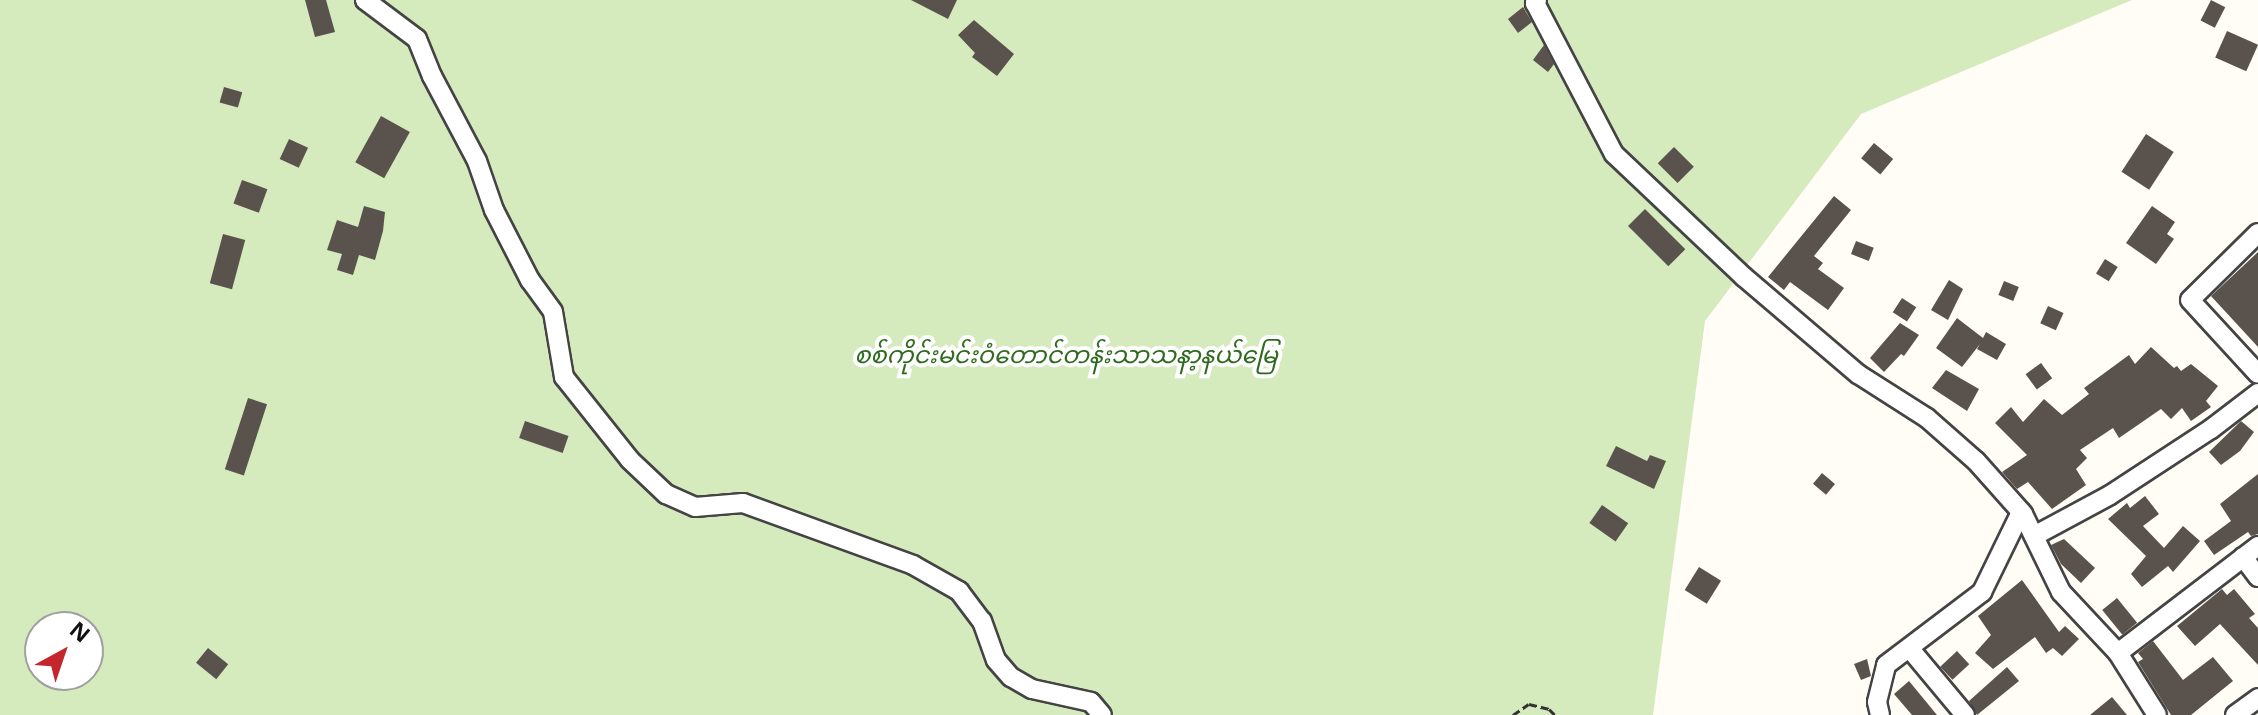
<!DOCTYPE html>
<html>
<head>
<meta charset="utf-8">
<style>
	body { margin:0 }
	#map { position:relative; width:2258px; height:715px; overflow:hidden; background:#fffdf5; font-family:Georgia,"Noto Sans Myanmar",serif }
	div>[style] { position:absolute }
	.green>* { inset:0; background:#d5ebbd }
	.building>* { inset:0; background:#5a524d; transform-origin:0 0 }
	.path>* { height:3px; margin-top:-1.5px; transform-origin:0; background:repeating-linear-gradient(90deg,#333 0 8px,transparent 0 12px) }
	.roads { filter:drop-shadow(2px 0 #444) drop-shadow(-2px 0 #444) drop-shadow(0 2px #444) drop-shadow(0 -2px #444) }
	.street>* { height:18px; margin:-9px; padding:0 9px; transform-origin:9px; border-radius:9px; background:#fff }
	span { translate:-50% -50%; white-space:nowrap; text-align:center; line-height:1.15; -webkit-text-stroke:8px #fff; paint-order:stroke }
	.park-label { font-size:24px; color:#2f6b1f; font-style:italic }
	.north { position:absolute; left:24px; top:611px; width:80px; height:80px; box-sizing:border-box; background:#fff; border:2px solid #a0a0a0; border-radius:50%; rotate:40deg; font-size:22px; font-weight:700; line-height:32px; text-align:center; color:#111 }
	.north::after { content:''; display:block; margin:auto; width:28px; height:36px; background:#c4262e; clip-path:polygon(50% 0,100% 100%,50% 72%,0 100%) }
</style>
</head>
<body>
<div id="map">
	<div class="green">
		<div style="clip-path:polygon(evenodd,0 0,2132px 0,1861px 114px,1705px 321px,1653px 715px,0 715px,0 0,40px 627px,88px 627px,88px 675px,40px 675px,40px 627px)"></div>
	</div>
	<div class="building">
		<div style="clip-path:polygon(305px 0,326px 0,335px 32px,315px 37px)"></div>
		<div style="clip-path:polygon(911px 0,957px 0,948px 19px)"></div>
		<div style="left:2211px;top:0;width:16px;height:23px;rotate:27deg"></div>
		<div style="clip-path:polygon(1523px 7px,1532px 22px,1518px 33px,1508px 19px)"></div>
		<div style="clip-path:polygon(974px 20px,1014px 54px,997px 76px,972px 57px,975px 53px,958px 35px)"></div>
		<div style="left:2227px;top:31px;width:34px;height:29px;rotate:24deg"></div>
		<div style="clip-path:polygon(1544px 45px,1554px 64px,1548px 72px,1533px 60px)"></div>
		<div style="left:224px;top:87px;width:19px;height:16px;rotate:16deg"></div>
		<div style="left:381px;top:116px;width:33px;height:53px;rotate:29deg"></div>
		<div style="left:2146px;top:134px;width:33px;height:45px;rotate:33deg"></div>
		<div style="left:289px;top:139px;width:21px;height:22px;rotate:25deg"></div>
		<div style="left:1874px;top:143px;width:25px;height:20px;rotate:40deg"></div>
		<div style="left:1674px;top:147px;width:28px;height:23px;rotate:45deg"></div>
		<div style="left:242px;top:180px;width:27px;height:25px;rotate:20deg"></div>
		<div style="clip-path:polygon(1834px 196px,1851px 210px,1814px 256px,1823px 263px,1818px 269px,1844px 288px,1828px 310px,1790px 282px,1784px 290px,1768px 277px)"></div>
		<div style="clip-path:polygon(364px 206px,385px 212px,383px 231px,375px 260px,359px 255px,353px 275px,337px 270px,342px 254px,327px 250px,337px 220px,358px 227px)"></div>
		<div style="clip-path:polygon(2152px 206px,2175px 222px,2167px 234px,2174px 239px,2156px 264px,2126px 243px)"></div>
		<div style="left:1645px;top:209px;width:57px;height:24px;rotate:45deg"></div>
		<div style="left:223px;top:234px;width:23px;height:51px;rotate:15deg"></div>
		<div style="left:1856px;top:241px;width:19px;height:14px;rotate:21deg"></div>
		<div style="clip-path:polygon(2258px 252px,2258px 347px,2211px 296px)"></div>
		<div style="left:2105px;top:259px;width:15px;height:17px;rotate:32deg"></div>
		<div style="clip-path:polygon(1949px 280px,1963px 289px,1948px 320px,1931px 310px)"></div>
		<div style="left:2004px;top:281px;width:16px;height:15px;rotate:22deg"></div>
		<div style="left:1902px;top:298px;width:17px;height:17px;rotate:33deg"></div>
		<div style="left:2048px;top:306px;width:17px;height:19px;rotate:24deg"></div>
		<div style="clip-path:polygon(1957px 318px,1983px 338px,1986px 332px,2006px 344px,1997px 360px,1977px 349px,1980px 344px,1962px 367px,1936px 348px)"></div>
		<div style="clip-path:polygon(1900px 323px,1919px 335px,1904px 356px,1901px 354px,1884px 372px,1870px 358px)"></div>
		<div style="clip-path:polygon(2151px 347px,2174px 368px,2177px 366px,2181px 371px,2191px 364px,2218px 386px,2206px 401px,2211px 407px,2191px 421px,2182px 408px,2171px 419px,2161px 409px,2119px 438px,2113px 428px,2080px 450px,2087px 458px,2076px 469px,2086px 485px,2052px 509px,2028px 482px,2017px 489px,2002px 472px,2027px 455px,1995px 423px,2011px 407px,2023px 422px,2044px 399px,2062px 415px,2089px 394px,2084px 388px,2129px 355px,2135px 364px)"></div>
		<div style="left:2041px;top:363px;width:19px;height:19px;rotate:54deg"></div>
		<div style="clip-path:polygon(1946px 370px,1979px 389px,1967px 411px,1932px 388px)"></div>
		<div style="left:248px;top:398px;width:20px;height:75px;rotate:18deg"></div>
		<div style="left:525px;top:421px;width:46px;height:18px;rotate:19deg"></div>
		<div style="clip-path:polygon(2241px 421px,2254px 432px,2240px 451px,2221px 465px,2209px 452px)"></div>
		<div style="clip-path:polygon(1616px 446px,1647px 461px,1650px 455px,1666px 461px,1654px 489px,1606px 466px)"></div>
		<div style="left:1822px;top:473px;width:17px;height:14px;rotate:40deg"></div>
		<div style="clip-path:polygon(2258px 474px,2258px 534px,2251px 536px,2248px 532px,2214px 555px,2204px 541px,2231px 521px,2220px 504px)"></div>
		<div style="clip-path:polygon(2145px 496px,2159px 514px,2143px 526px,2164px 548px,2183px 526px,2200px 541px,2173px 572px,2168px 566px,2142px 587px,2131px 574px,2146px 556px,2108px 519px,2127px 503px,2130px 508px)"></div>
		<div style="left:1602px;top:505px;width:32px;height:22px;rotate:35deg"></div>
		<div style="clip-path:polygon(2064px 539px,2095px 568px,2081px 583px,2061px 564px,2051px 545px)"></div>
		<div style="left:1699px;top:567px;width:26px;height:27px;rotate:32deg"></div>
		<div style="clip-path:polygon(2022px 580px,2059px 632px,2065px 626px,2079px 639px,2062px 656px,2053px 648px,2046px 653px,2035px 637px,1993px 669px,1975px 653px,1991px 635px,1978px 616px)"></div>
		<div style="clip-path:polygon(2222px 589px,2227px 595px,2234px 589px,2255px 614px,2249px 618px,2258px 628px,2258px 665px,2220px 624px,2195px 646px,2177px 626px)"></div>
		<div style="left:2117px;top:598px;width:32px;height:19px;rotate:51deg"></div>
		<div style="clip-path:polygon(2153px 641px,2183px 680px,2213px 657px,2233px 681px,2191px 715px,2171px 715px,2138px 662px,2143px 659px,2138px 653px)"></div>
		<div style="left:208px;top:648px;width:26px;height:19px;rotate:39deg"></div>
		<div style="left:1957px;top:651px;width:18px;height:23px;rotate:47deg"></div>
		<div style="clip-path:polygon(1867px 659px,1871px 676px,1861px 680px,1854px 664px)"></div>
		<div style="clip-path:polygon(2007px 667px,2019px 681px,1977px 715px,1969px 701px)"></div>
		<div style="clip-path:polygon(1909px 681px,1937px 715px,1912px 715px,1894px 694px)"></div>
		<div style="clip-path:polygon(2112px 697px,2127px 715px,2090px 715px)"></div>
	</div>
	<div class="path">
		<div style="left:1513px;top:715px;width:19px;rotate:-35deg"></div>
		<div style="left:1529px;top:704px;width:21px;rotate:14deg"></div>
		<div style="left:1549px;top:709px;width:8px;rotate:45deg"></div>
	</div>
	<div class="roads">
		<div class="street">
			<div style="left:365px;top:0;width:65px;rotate:36.9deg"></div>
			<div style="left:417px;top:39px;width:40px;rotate:68deg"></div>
			<div style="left:432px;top:76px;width:96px;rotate:62.1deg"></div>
			<div style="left:477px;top:161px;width:52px;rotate:70.9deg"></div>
			<div style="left:494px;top:210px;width:79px;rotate:62.8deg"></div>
			<div style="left:530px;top:280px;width:39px;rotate:54deg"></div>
			<div style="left:553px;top:312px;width:66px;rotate:80.4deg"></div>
			<div style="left:564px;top:377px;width:106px;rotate:51.5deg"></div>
			<div style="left:630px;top:460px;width:50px;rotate:43.4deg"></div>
			<div style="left:666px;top:494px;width:32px;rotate:24deg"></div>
			<div style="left:695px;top:507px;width:48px;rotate:-4.8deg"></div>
			<div style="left:743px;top:503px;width:181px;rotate:20deg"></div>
			<div style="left:913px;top:565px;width:53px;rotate:29.5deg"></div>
			<div style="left:959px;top:591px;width:38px;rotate:53deg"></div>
			<div style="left:982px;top:621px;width:41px;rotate:70.3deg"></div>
			<div style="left:996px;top:660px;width:23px;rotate:49deg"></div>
			<div style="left:1011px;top:677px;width:24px;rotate:30deg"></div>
			<div style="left:1032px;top:689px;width:60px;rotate:12.4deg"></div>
			<div style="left:1091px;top:702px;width:17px;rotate:50deg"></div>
			<div style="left:1537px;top:0;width:4px;rotate:124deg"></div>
			<div style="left:1535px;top:3px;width:170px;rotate:62.4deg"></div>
			<div style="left:1614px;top:154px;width:179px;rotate:43.4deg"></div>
			<div style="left:1744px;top:277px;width:150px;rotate:40.4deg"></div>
			<div style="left:1858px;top:374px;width:82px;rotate:32.5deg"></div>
			<div style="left:1927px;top:418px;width:65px;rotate:41.3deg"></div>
			<div style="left:1976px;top:461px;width:71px;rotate:48.4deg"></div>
			<div style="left:2023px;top:514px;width:87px;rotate:64deg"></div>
			<div style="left:2061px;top:592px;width:83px;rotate:46.9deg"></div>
			<div style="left:2118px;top:653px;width:73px;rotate:57.8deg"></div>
			<div style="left:2258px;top:233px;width:95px;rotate:135.4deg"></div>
			<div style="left:2190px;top:300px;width:100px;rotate:47.4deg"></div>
			<div style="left:2034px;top:536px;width:86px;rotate:-28.3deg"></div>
			<div style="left:2110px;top:495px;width:121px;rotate:-33.2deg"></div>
			<div style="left:2211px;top:429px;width:59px;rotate:-37.5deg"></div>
			<div style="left:2243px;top:557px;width:25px;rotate:53deg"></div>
			<div style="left:1910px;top:649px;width:86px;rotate:50.2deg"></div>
			<div style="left:2118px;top:653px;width:176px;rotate:-37.4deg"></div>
			<div style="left:1880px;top:715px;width:13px;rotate:-103deg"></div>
			<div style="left:1877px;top:702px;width:38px;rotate:-76deg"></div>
			<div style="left:1886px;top:665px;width:121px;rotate:-37.2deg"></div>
			<div style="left:1982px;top:592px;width:89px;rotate:-64deg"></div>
			<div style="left:2235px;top:715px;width:29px;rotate:-36deg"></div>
		</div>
	</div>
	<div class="park-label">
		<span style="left:1066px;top:358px">စစ်ကိုင်းမင်းဝံတောင်တန်းသာသနာ့နယ်မြေ</span>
	</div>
	<div class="north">N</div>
</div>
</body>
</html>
